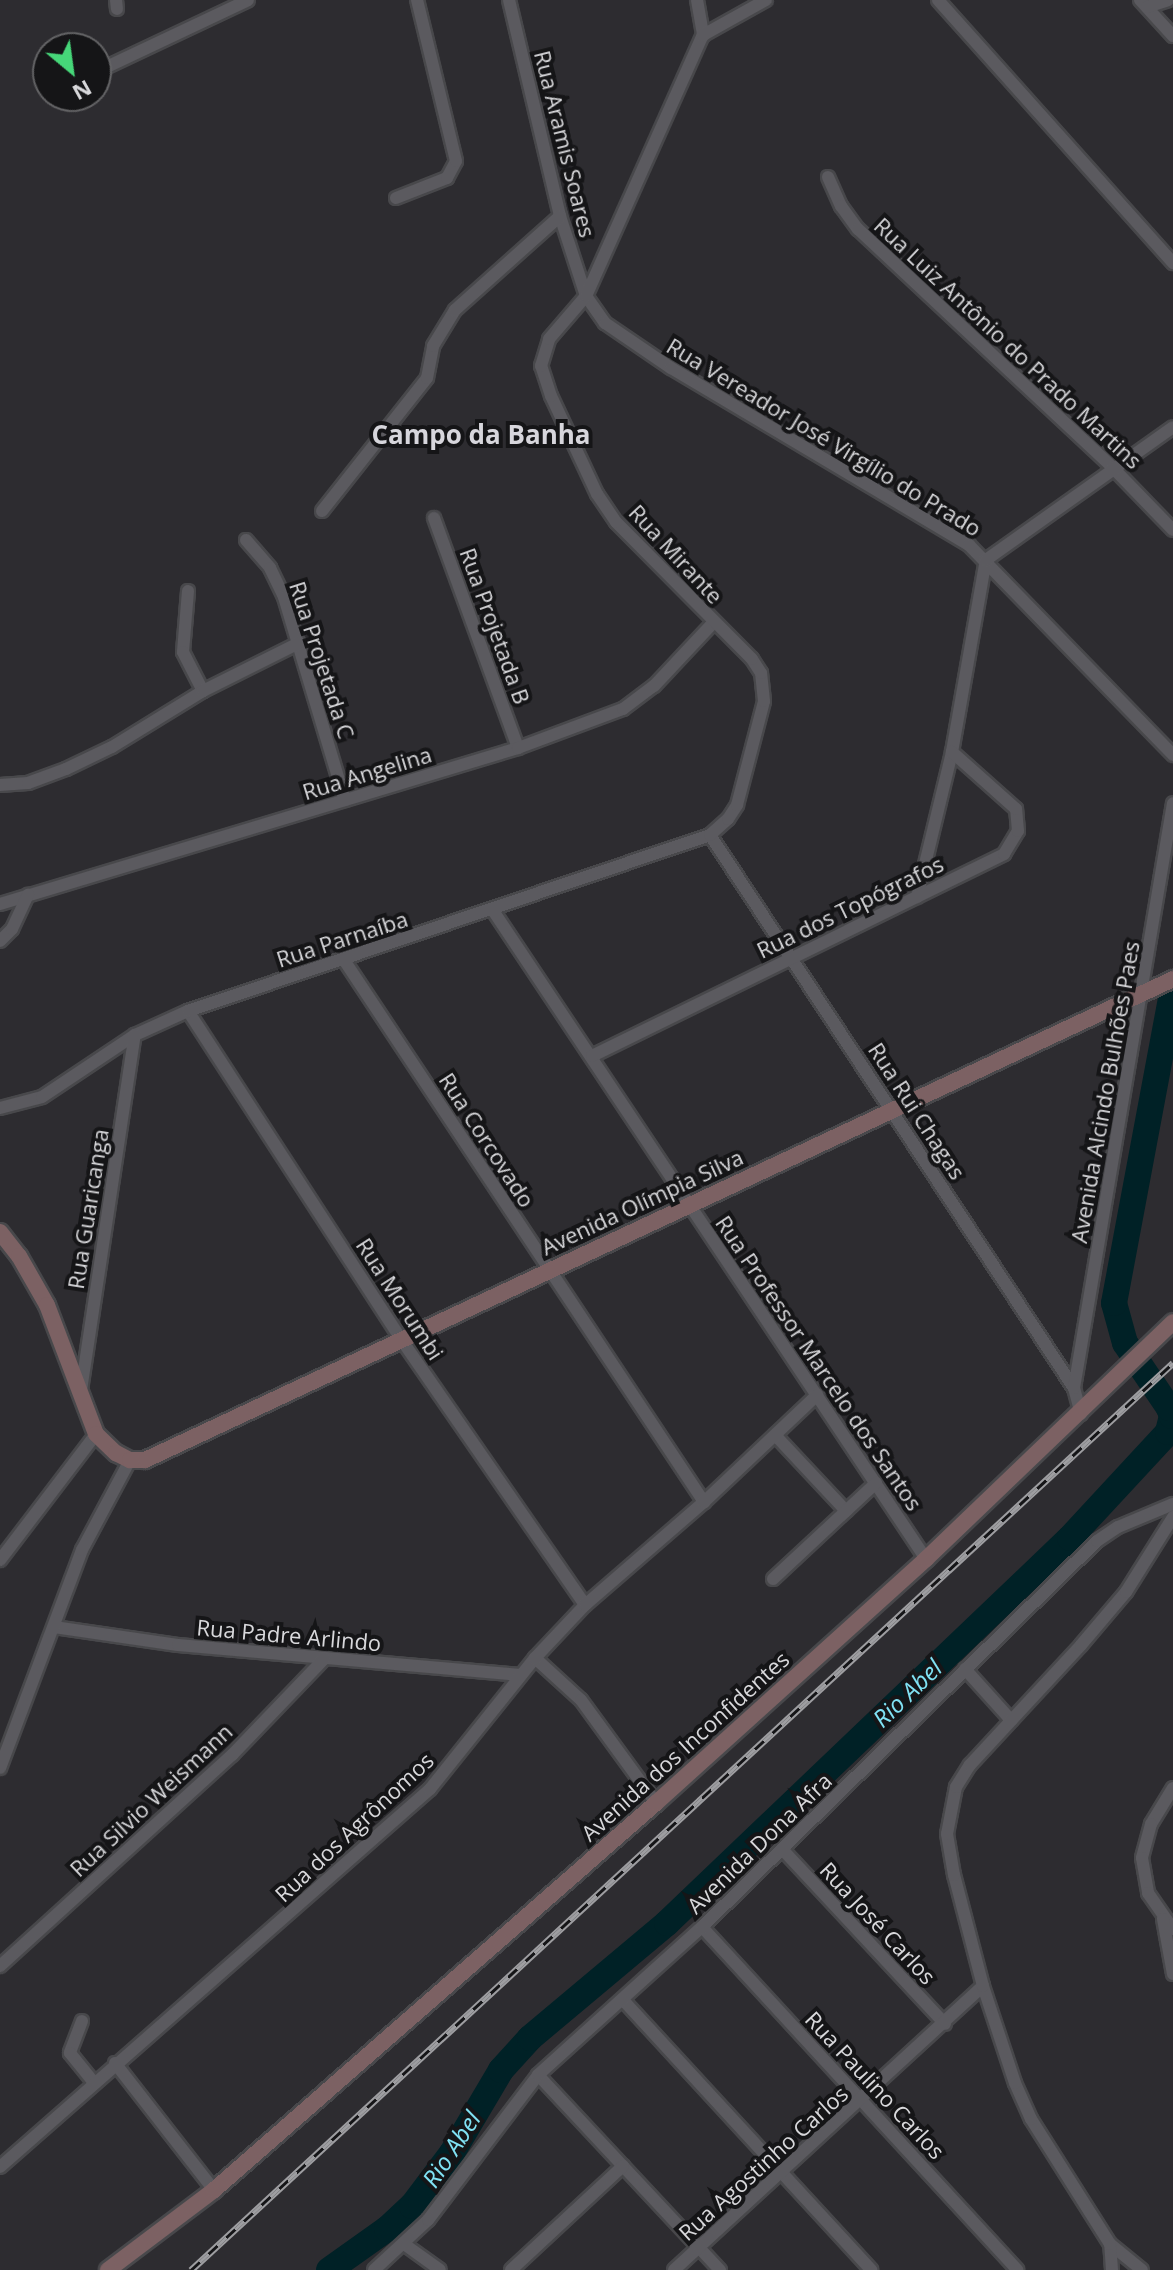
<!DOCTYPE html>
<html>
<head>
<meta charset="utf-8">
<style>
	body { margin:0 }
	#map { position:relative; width:1173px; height:2270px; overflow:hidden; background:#2d2c30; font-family:"Open Sans",sans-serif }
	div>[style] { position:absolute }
	.river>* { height:26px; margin:-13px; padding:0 13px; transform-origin:13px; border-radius:13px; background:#002126 }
	.roads { filter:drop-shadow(2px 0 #48484b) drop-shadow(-2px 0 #48484b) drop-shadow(0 2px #48484b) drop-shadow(0 -2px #48484b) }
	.street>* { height:12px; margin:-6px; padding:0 6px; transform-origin:6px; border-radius:6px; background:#5b5a5f }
	.secondary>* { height:16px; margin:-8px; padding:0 8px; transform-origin:8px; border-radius:8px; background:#7c6163 }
	.rail>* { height:7px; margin-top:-3.5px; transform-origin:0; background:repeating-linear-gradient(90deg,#151517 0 12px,#9e9ea1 0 24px); box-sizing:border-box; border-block:2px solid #9e9ea1 }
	span { translate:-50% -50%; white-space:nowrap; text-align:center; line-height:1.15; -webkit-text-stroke:8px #151517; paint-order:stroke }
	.street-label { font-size:22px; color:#d8d8db }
	.water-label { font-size:24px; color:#80e2f4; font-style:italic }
	.quarter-label { font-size:26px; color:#d7d6dc; font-weight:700 }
	.north { position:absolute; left:32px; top:32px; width:80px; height:80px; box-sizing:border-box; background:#151517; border:2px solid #636365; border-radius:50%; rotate:151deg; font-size:22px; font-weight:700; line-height:32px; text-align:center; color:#d8d8db }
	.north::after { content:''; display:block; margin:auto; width:28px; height:36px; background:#46d779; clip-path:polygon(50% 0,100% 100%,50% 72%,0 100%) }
</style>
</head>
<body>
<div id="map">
	<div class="river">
		<div style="left:329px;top:2270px;width:71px;rotate:-35.3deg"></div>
		<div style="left:387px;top:2229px;width:34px;rotate:-43deg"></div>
		<div style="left:412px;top:2206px;width:66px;rotate:-53deg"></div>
		<div style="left:452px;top:2153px;width:96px;rotate:-59.4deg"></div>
		<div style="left:501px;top:2070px;width:43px;rotate:-47.8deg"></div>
		<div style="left:530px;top:2038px;width:179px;rotate:-40deg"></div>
		<div style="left:667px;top:1923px;width:557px;rotate:-43.69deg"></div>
		<div style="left:1070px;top:1538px;width:144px;rotate:-47.2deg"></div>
		<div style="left:1168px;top:1432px;width:16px;rotate:-76deg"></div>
		<div style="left:1172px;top:1416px;width:9px;rotate:-111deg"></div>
		<div style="left:1169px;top:1408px;width:78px;rotate:-124.1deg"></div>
		<div style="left:1125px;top:1343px;width:41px;rotate:-105.4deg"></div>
		<div style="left:1114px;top:1303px;width:309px;rotate:-79.4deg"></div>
	</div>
	<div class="roads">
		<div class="street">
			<div style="left:116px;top:0;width:9px;rotate:84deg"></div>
			<div style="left:509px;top:0;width:222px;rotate:76.7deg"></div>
			<div style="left:560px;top:216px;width:84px;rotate:72deg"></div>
			<div style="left:586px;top:296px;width:33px;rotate:55deg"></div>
			<div style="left:605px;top:323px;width:80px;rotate:34.3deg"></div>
			<div style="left:671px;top:368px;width:347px;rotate:30.7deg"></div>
			<div style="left:969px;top:545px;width:293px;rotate:45.8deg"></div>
			<div style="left:697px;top:0;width:36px;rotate:80deg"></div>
			<div style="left:938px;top:0;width:353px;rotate:48.2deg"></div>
			<div style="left:1140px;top:0;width:49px;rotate:47.5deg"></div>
			<div style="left:1147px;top:7px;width:22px;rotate:-18deg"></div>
			<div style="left:96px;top:72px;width:168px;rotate:-25.3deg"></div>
			<div style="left:828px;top:177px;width:32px;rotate:66deg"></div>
			<div style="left:841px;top:206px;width:29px;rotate:54deg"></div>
			<div style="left:858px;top:229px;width:349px;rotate:43.1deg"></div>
			<div style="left:1113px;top:468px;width:86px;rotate:45.9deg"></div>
			<div style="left:396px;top:198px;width:55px;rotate:-21.4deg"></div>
			<div style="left:447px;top:178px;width:19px;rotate:-62deg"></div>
			<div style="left:456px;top:161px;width:166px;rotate:-103.6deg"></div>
			<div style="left:322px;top:511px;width:169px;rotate:-51.7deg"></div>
			<div style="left:427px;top:378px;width:33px;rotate:-79deg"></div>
			<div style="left:433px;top:346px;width:42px;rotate:-58.6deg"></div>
			<div style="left:455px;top:310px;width:141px;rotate:-41.8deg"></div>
			<div style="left:434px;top:518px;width:245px;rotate:69.9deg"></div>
			<div style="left:246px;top:540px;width:37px;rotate:49deg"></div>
			<div style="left:270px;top:568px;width:32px;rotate:64deg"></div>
			<div style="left:284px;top:597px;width:212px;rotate:73.3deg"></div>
			<div style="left:188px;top:591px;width:61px;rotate:94.7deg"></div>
			<div style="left:183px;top:652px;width:44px;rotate:62.9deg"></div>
			<div style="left:0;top:785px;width:28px;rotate:-4deg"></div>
			<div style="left:28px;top:783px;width:40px;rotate:-20.2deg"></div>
			<div style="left:66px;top:769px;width:51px;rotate:-25.6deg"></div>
			<div style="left:112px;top:747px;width:107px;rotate:-31.6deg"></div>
			<div style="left:203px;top:691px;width:107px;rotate:-26.6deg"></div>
			<div style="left:710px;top:835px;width:662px;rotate:56.65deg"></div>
			<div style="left:1074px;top:1388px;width:27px;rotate:75deg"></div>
			<div style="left:917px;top:897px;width:149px;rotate:-76.4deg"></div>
			<div style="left:952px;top:752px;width:195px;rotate:-80deg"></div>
			<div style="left:986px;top:560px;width:229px;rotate:-35.4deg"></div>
			<div style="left:0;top:904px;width:541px;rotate:-16.76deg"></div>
			<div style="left:518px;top:748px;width:112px;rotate:-20.4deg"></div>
			<div style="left:623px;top:709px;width:39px;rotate:-37deg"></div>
			<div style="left:654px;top:686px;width:86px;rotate:-46.9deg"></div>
			<div style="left:492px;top:909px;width:782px;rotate:56.27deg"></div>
			<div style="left:0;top:941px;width:17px;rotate:-45deg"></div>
			<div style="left:12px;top:929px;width:38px;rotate:-65deg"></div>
			<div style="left:344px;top:960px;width:651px;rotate:56.41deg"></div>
			<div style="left:188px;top:1011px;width:391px;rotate:57deg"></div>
			<div style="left:401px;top:1339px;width:323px;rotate:55.3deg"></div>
			<div style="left:592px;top:1056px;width:459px;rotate:-26.1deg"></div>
			<div style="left:1004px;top:854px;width:27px;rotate:-59deg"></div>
			<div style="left:1018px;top:831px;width:22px;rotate:-95deg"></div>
			<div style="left:1016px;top:809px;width:86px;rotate:-138.3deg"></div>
			<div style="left:0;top:1108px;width:43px;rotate:-14.7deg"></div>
			<div style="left:42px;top:1097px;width:112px;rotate:-33.7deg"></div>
			<div style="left:135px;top:1035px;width:58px;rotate:-24.4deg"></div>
			<div style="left:188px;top:1011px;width:551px;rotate:-18.63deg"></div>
			<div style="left:710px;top:835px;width:24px;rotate:-42deg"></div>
			<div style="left:728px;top:819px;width:17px;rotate:-57deg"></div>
			<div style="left:737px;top:805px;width:107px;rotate:-75.4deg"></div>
			<div style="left:764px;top:701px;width:28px;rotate:-96deg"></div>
			<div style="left:761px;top:673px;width:17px;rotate:-123deg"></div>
			<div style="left:752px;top:659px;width:193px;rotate:-134.8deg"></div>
			<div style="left:616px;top:522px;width:34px;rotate:-124deg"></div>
			<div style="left:597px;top:494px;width:108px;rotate:-115.1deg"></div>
			<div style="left:551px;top:396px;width:32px;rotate:-108deg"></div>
			<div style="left:541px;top:366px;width:28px;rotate:-73deg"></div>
			<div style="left:549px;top:339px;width:57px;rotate:-49.3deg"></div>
			<div style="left:586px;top:296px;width:286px;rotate:-65.9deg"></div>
			<div style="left:703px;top:35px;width:72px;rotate:-29.1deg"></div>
			<div style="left:1074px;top:1388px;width:593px;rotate:-80.39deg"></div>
			<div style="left:81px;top:1390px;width:359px;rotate:-81.4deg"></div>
			<div style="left:775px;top:1435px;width:104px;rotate:46.9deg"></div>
			<div style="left:0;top:1560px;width:158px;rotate:-52.7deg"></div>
			<div style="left:773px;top:1579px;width:141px;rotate:-43deg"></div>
			<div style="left:54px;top:1627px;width:125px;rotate:8.3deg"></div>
			<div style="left:178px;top:1645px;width:344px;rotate:5deg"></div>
			<div style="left:535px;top:1658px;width:62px;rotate:42.4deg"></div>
			<div style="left:581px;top:1700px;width:127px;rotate:53.9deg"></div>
			<div style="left:965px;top:1669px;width:69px;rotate:48deg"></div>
			<div style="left:0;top:1768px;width:233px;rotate:-69.4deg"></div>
			<div style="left:82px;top:1550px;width:102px;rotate:-61.9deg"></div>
			<div style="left:1173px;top:1788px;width:42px;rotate:121.4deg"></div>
			<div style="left:1151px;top:1824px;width:35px;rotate:105deg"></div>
			<div style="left:1142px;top:1858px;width:36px;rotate:80deg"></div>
			<div style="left:1148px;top:1893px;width:44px;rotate:55.2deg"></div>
			<div style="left:782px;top:1849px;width:239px;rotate:47deg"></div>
			<div style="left:1163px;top:1919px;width:56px;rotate:79.7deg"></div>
			<div style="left:702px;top:1927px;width:466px;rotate:47.4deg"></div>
			<div style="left:0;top:1966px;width:314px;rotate:-42.3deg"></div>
			<div style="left:232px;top:1755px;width:134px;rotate:-46.2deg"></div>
			<div style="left:623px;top:2000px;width:367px;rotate:47.4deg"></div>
			<div style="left:82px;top:2021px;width:34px;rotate:111deg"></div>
			<div style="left:70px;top:2053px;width:38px;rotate:51deg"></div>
			<div style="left:115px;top:2063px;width:161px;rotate:52.1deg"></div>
			<div style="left:538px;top:2075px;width:267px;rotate:47deg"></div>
			<div style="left:0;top:2167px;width:573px;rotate:-41.32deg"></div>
			<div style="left:430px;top:1789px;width:168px;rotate:-51.3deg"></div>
			<div style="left:535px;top:1658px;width:73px;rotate:-46.7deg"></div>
			<div style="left:585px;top:1605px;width:157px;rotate:-40.9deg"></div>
			<div style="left:704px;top:1502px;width:156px;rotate:-43.4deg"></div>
			<div style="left:404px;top:2244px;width:44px;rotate:35.8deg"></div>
			<div style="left:1110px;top:2244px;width:41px;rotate:39.1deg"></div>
			<div style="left:374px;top:2270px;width:74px;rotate:-42.8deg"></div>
			<div style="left:428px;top:2220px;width:182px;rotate:-52.8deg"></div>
			<div style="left:538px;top:2075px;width:221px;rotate:-42.1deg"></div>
			<div style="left:702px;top:1927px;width:552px;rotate:-44.34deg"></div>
			<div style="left:1097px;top:1541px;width:25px;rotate:-34deg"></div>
			<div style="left:1118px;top:1527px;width:60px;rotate:-22.7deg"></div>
			<div style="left:511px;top:2270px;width:153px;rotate:-42.9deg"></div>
			<div style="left:674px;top:2270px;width:420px;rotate:-42.6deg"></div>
			<div style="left:1112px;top:2270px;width:26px;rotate:-94deg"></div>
			<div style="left:1110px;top:2244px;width:148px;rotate:-122.3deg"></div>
			<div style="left:1031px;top:2119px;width:39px;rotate:-114deg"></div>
			<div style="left:1015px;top:2083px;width:102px;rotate:-108.3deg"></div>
			<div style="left:983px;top:1986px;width:115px;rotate:-104.6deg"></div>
			<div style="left:954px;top:1875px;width:42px;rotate:-99.7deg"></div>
			<div style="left:947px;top:1834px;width:48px;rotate:-79.2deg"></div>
			<div style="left:956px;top:1787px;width:26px;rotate:-58deg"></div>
			<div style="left:970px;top:1765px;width:163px;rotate:-47.2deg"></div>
			<div style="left:1081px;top:1645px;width:70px;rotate:-49.7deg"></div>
			<div style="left:1126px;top:1592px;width:89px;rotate:-57.9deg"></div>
		</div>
		<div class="secondary">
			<div style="left:0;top:1232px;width:31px;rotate:52deg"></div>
			<div style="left:19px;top:1256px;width:56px;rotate:60.3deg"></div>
			<div style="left:47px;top:1305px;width:138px;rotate:69.2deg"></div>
			<div style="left:96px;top:1434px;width:28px;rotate:44deg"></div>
			<div style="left:116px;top:1453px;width:16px;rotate:27deg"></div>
			<div style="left:130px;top:1460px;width:15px"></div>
			<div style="left:145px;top:1460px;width:1135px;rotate:-25.07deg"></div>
			<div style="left:108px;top:2270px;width:133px;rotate:-37deg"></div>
			<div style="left:214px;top:2190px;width:587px;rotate:-41.2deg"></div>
			<div style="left:656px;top:1803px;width:364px;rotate:-42.1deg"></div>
			<div style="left:926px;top:1559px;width:342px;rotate:-43.8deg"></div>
		</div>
	</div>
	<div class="rail">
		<div style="left:191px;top:2270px;width:1337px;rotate:-42.73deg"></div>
	</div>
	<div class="street-label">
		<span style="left:565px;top:144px;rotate:76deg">Rua Aramis Soares</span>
		<span style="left:1008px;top:343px;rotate:43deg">Rua Luiz Antônio do Prado Martins</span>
		<span style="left:824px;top:437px;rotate:31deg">Rua Vereador José Virgílio do Prado</span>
		<span style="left:676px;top:554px;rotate:47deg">Rua Mirante</span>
		<span style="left:495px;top:626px;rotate:70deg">Rua Projetada B</span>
		<span style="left:322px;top:660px;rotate:72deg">Rua Projetada C</span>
		<span style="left:367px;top:773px;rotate:-17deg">Rua Angelina</span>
		<span style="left:850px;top:907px;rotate:-26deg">Rua dos Topógrafos</span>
		<span style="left:342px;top:939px;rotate:-18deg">Rua Parnaíba</span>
		<span style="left:1105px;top:1092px;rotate:-80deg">Avenida Alcindo Bulhões Paes</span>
		<span style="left:917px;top:1111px;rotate:57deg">Rua Rui Chagas</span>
		<span style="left:487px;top:1140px;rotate:57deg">Rua Corcovado</span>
		<span style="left:642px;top:1202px;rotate:-25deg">Avenida Olímpia Silva</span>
		<span style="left:88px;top:1209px;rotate:-81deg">Rua Guaricanga</span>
		<span style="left:400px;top:1299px;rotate:57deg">Rua Morumbi</span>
		<span style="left:819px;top:1363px;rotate:56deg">Rua Professor Marcelo dos Santos</span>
		<span style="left:289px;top:1635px;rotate:5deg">Rua Padre Arlindo</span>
		<span style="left:685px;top:1746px;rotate:-42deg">Avenida dos Inconfidentes</span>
		<span style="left:151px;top:1800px;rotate:-43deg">Rua Silvio Weismann</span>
		<span style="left:354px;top:1827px;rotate:-43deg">Rua dos Agrônomos</span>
		<span style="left:759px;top:1843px;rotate:-44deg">Avenida Dona Afra</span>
		<span style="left:878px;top:1923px;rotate:47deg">Rua José Carlos</span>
		<span style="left:875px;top:2085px;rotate:47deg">Rua Paulino Carlos</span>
		<span style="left:763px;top:2163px;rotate:-42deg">Rua Agostinho Carlos</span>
	</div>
	<div class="water-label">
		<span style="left:907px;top:1693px;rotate:-44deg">Rio Abel</span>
		<span style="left:451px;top:2149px;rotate:-57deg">Rio Abel</span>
	</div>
	<div class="quarter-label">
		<span style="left:481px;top:435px">Campo da Banha</span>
	</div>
	<div class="north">N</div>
</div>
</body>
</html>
